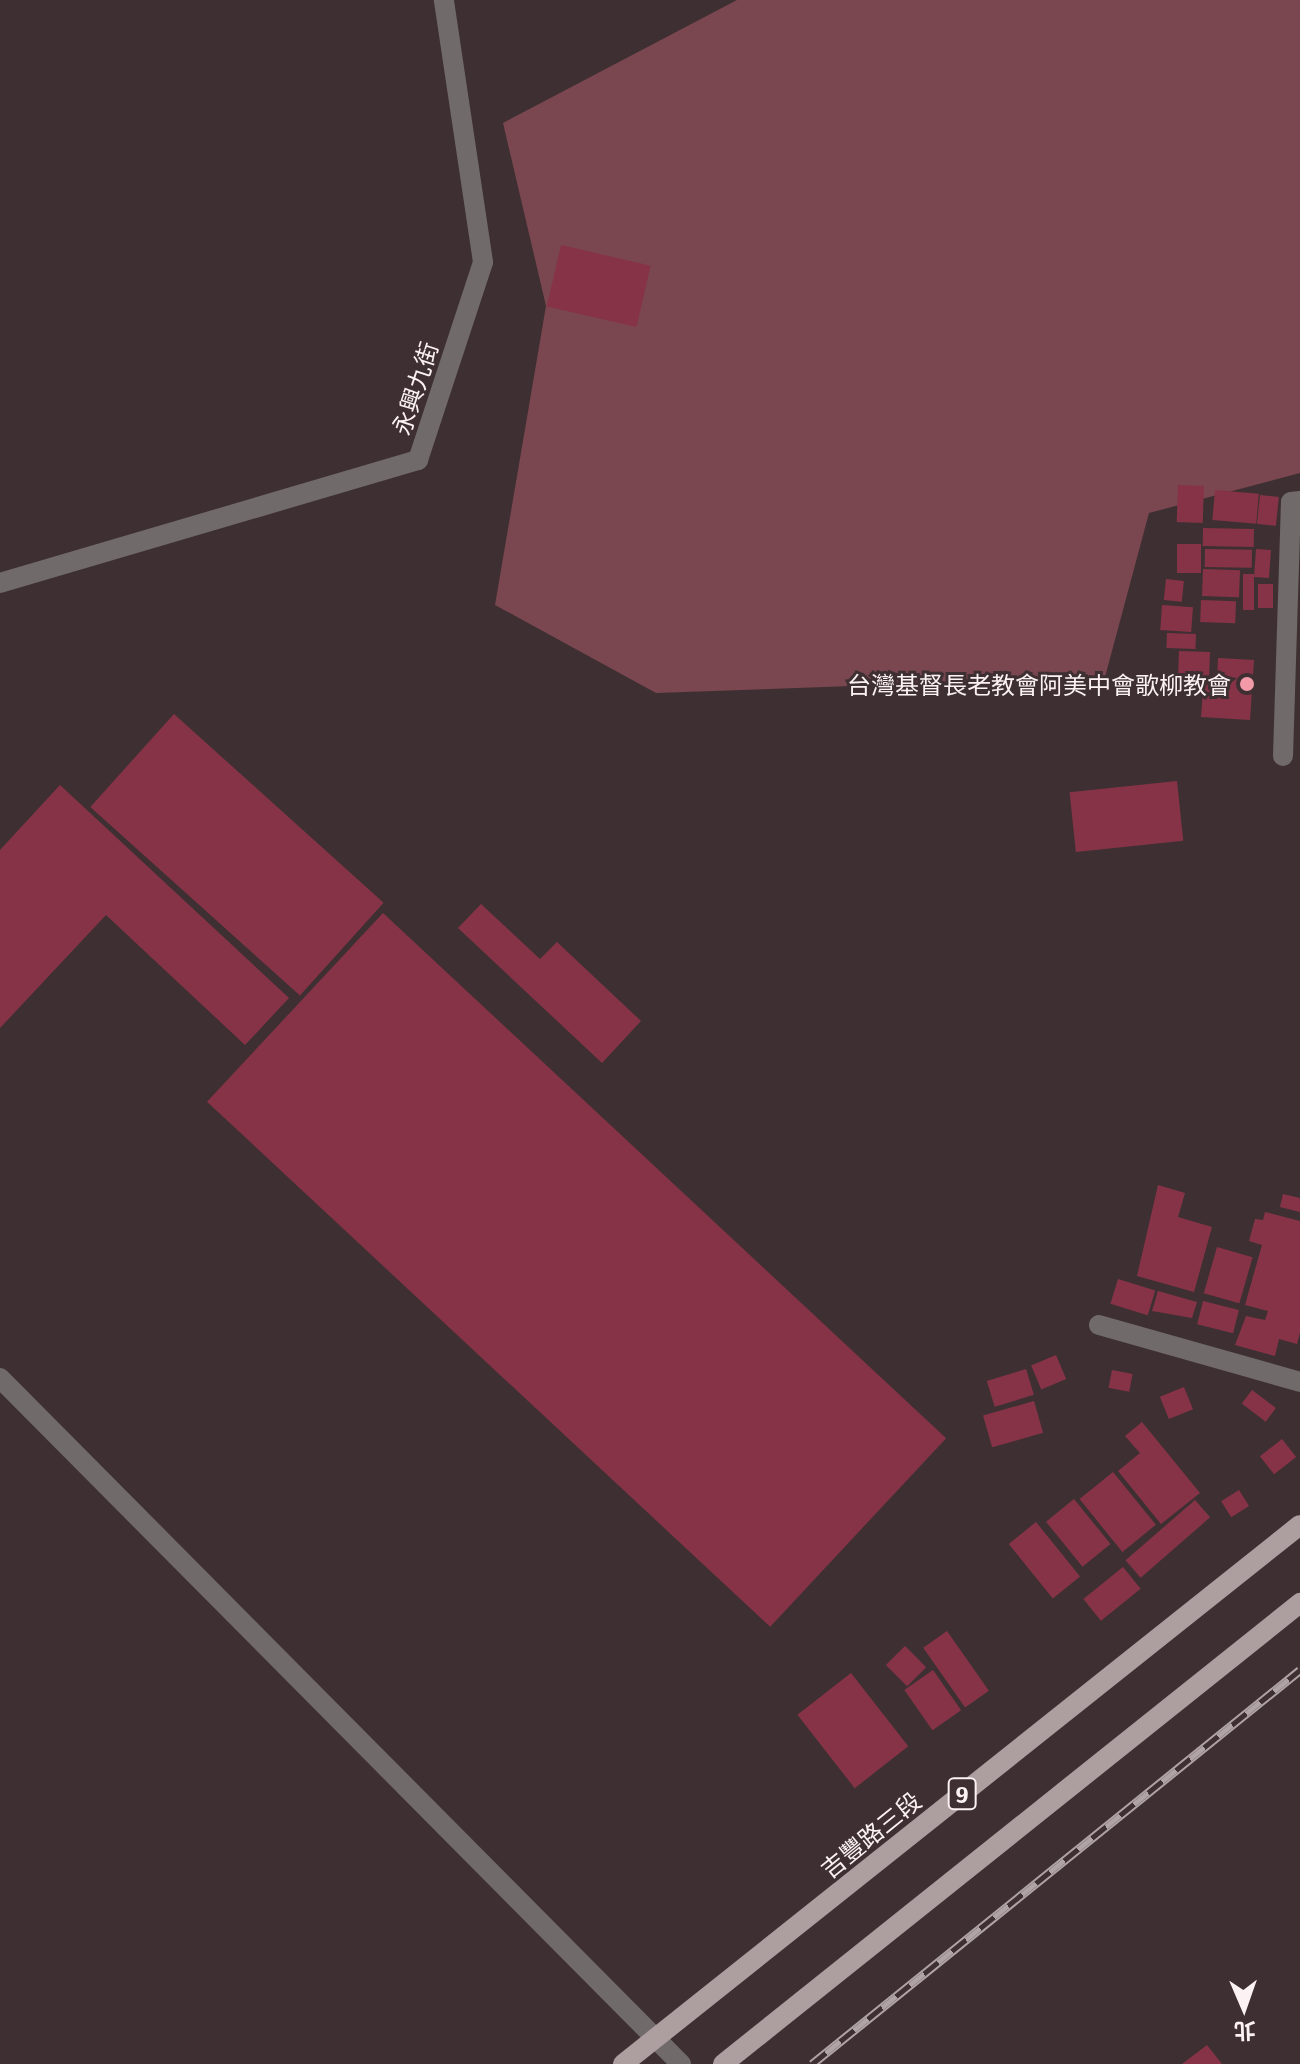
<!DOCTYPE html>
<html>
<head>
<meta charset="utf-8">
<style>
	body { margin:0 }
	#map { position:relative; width:1300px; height:2064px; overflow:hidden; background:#3e3032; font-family:Literata,"Noto Sans TC",serif }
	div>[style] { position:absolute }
	.green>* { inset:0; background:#7a464f }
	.building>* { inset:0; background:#873347; transform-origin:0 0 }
	.minor>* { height:20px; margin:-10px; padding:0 10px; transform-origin:10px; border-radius:10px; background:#716a6b }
	.major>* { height:20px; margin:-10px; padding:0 10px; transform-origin:10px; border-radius:10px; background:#ad9e9f }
	.rail>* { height:9px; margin-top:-4.5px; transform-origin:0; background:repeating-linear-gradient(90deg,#3e3032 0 18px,#afa3a4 0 36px); box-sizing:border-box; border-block:2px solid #afa3a4 }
	.dots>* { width:22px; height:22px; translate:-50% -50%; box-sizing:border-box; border:4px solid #3e3032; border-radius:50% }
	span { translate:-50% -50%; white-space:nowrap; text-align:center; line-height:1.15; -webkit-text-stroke:6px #3e3032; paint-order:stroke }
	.shield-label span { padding:2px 6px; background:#3e3032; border:2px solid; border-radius:6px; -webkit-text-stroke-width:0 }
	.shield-label { font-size:22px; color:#fcf2f3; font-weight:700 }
	.street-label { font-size:24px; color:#fcf2f3 }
	.poi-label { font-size:24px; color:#fcf2f3 }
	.right { translate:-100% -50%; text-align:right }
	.north { position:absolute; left:1204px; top:1968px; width:80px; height:80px; -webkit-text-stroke:6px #3e3032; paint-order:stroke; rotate:178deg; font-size:22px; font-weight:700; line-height:32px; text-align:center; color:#fcf2f3 }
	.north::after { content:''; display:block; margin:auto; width:28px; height:36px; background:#fcf2f3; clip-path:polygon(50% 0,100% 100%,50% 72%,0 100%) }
</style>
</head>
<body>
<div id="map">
	<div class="green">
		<div style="clip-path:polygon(737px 0,1300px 0,1300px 473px,1149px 513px,1105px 677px,656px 693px,495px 605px,546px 306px,503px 123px)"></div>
	</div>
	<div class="building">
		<div style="left:561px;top:245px;width:92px;height:63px;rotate:13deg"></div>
		<div style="left:1178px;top:485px;width:26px;height:37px;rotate:2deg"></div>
		<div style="left:1215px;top:490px;width:44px;height:30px;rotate:5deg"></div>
		<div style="left:1260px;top:495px;width:19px;height:29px;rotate:6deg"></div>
		<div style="left:1203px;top:528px;width:51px;height:18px;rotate:1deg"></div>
		<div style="left:1177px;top:544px;width:24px;height:29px"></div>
		<div style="left:1205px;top:549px;width:47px;height:18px;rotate:1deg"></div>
		<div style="left:1256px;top:549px;width:15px;height:28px;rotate:4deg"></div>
		<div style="left:1203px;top:569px;width:37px;height:27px;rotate:2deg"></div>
		<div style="left:1243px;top:574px;width:11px;height:36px"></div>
		<div style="left:1166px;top:579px;width:18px;height:21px;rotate:6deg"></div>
		<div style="left:1258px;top:584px;width:15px;height:24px"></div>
		<div style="left:1201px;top:600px;width:35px;height:22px;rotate:2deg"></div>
		<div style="left:1162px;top:605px;width:31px;height:25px;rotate:4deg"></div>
		<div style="left:1167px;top:633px;width:29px;height:15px;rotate:2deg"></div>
		<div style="left:1179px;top:651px;width:31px;height:25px;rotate:2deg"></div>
		<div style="clip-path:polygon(1218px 658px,1254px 660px,1250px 720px,1201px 717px,1204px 678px,1217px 679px)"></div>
		<div style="left:174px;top:714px;width:282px;height:125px;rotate:42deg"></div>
		<div style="left:1177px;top:781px;width:60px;height:108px;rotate:84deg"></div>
		<div style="clip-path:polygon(60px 785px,289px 998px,245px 1045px,106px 915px,0 1028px,0 850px)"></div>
		<div style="clip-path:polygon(481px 904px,540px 959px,557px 942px,641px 1021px,602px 1063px,458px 928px)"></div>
		<div style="left:383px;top:913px;width:770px;height:258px;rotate:43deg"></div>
		<div style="clip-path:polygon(1158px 1185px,1185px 1193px,1178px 1217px,1212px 1227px,1194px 1292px,1137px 1276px)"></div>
		<div style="clip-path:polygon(1283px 1194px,1300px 1198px,1300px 1212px,1280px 1207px)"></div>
		<div style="clip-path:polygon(1265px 1212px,1300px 1221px,1300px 1332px,1297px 1344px,1279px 1339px,1275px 1356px,1235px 1345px,1246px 1316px,1265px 1320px,1268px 1311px,1245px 1305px,1262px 1245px,1249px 1241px,1255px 1219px,1263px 1220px)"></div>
		<div style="left:1217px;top:1247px;width:37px;height:48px;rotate:16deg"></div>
		<div style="left:1118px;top:1279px;width:39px;height:26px;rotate:17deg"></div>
		<div style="clip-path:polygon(1158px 1291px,1197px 1302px,1192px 1318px,1152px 1311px)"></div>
		<div style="left:1203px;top:1301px;width:37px;height:24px;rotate:14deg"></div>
		<div style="left:1056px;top:1355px;width:26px;height:27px;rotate:67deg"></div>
		<div style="left:1026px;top:1369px;width:27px;height:41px;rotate:73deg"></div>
		<div style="left:1112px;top:1370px;width:21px;height:18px;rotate:11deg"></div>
		<div style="left:1184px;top:1387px;width:24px;height:26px;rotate:68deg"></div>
		<div style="left:1252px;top:1390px;width:30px;height:17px;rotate:37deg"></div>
		<div style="left:1034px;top:1401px;width:33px;height:53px;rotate:74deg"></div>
		<div style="clip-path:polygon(1142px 1422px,1200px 1493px,1161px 1524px,1118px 1471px,1140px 1453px,1125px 1436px)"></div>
		<div style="left:1282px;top:1439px;width:23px;height:28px;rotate:52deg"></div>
		<div style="left:1113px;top:1472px;width:68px;height:43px;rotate:51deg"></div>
		<div style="left:1239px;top:1490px;width:19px;height:21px;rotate:58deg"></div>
		<div style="left:1074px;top:1499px;width:58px;height:36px;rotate:51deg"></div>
		<div style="left:1195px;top:1500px;width:23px;height:92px;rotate:49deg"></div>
		<div style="left:1036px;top:1522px;width:70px;height:35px;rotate:51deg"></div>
		<div style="left:1123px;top:1567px;width:28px;height:51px;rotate:51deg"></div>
		<div style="left:947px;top:1631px;width:73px;height:29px;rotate:55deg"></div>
		<div style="left:905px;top:1646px;width:30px;height:27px;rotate:45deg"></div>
		<div style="left:933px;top:1670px;width:49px;height:35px;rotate:55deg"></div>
		<div style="left:851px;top:1673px;width:93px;height:68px;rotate:52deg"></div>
		<div style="clip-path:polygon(1207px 2045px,1222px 2064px,1182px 2064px)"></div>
	</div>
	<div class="minor">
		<div style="left:0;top:583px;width:436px;rotate:-16.4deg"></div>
		<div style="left:418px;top:460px;width:208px;rotate:-71.8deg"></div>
		<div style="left:483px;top:262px;width:265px;rotate:-98.5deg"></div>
		<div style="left:1283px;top:756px;width:254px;rotate:-88.2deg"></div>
		<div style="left:1291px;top:502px;width:9px;rotate:-6deg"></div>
		<div style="left:1099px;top:1325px;width:209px;rotate:15.8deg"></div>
		<div style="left:0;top:1378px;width:967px;rotate:45.21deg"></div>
	</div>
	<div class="major">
		<div style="left:623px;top:2064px;width:865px;rotate:-38.53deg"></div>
		<div style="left:723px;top:2064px;width:739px;rotate:-38.62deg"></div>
	</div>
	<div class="rail">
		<div style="left:812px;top:2064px;width:627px;rotate:-38.92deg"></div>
	</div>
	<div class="dots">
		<div style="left:1247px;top:684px;background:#f39aa9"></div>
	</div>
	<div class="shield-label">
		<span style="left:962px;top:1794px">9</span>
	</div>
	<div class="street-label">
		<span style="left:414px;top:388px;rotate:-72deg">永興九街</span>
		<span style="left:870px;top:1834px;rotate:-39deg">吉豐路三段</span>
	</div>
	<div class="poi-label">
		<span class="right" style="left:1231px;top:684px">台灣基督長老教會阿美中會歌柳教會</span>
	</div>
	<div class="north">北</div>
</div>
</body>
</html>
